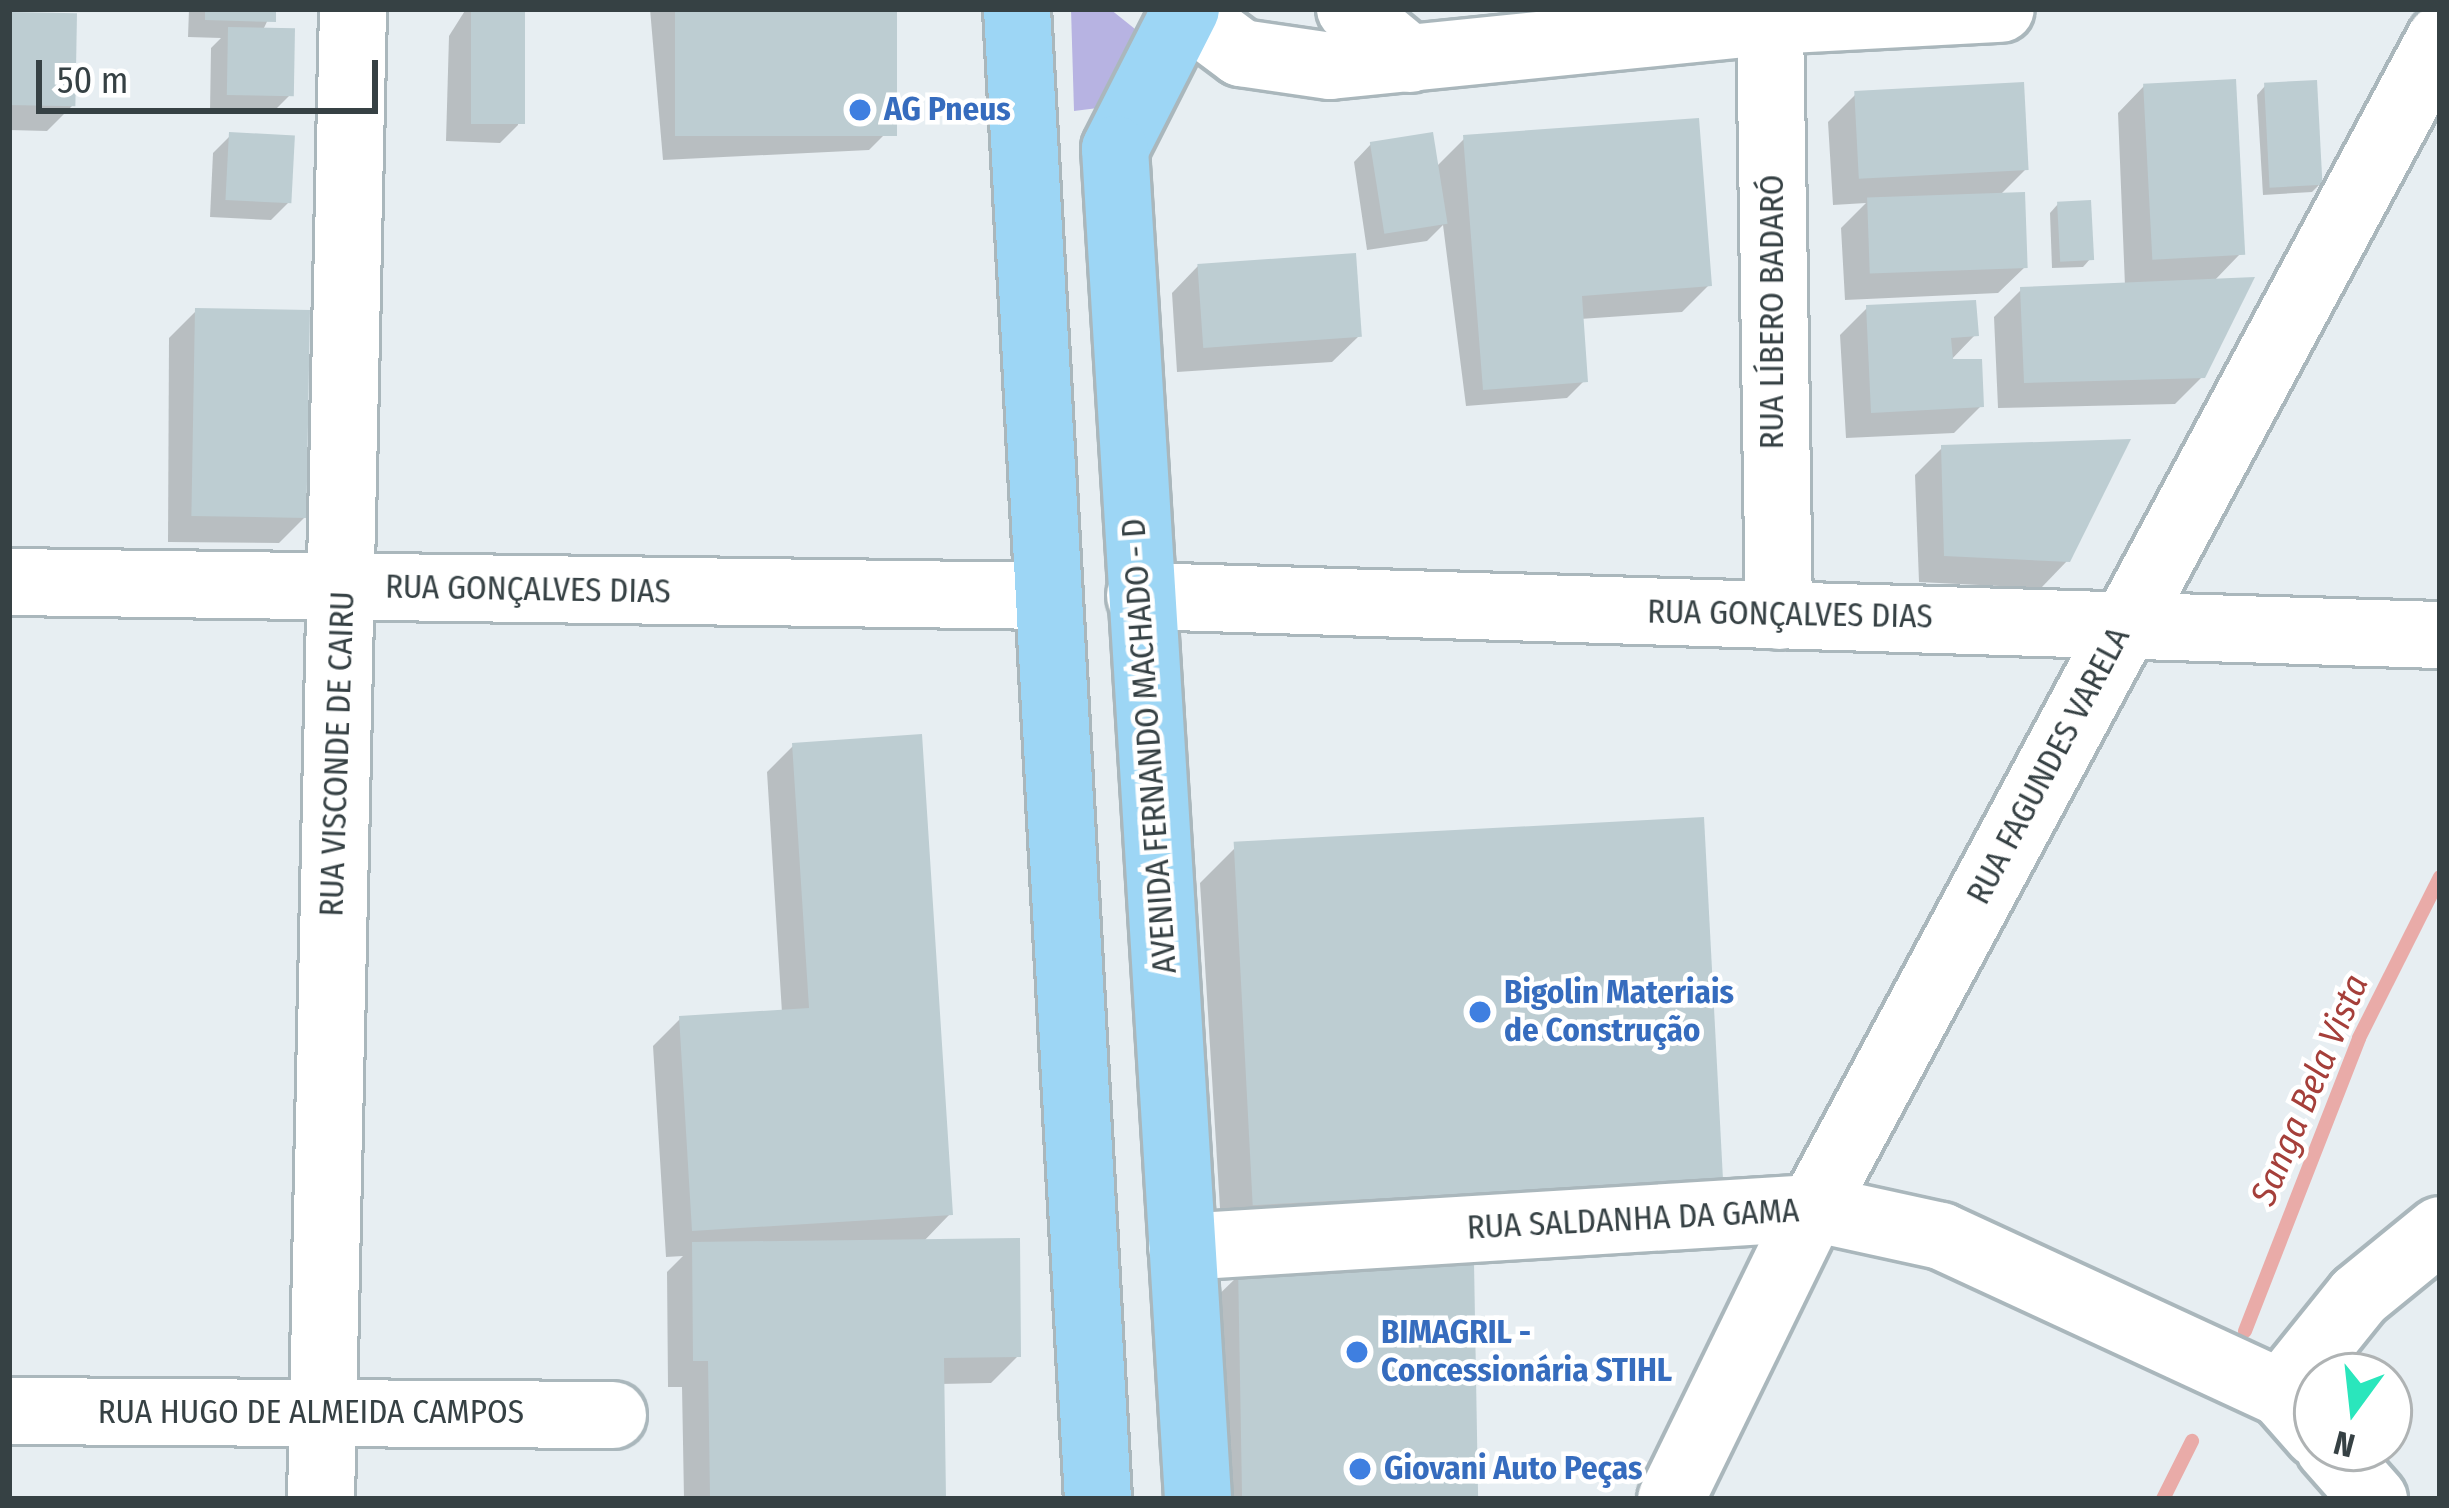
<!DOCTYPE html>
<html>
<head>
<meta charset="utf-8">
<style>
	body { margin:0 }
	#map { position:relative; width:2449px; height:1508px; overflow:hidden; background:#e7eef2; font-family:"Fira Sans Condensed",sans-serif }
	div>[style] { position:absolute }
	.green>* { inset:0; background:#b7b3e2 }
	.shadow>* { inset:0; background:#0003 }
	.stream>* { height:14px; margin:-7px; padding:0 7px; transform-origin:7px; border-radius:7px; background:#e9aba8 }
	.building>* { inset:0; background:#bdcdd2; transform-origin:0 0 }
	.roads { filter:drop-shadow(3px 0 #aab7bc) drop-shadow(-3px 0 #aab7bc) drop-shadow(0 3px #aab7bc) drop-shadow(0 -3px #aab7bc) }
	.minor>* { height:66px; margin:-33px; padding:0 33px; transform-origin:33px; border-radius:33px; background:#fff }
	.major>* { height:66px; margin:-33px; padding:0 33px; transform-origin:33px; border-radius:33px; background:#9dd6f5 }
	.dots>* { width:33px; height:33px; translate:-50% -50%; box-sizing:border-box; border:6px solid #fff; border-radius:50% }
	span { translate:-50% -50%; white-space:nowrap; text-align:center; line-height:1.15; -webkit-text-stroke:9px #fff; paint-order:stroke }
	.shop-label { font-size:33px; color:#366cbe; font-weight:700 }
	.left { translate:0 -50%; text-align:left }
	.street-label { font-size:33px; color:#364144 }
	.water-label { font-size:36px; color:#a53f3a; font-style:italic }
	.frame { position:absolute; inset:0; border:12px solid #364144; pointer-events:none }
	.north { position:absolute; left:2293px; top:1352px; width:120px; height:120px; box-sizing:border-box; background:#fff; border:3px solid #afb3b4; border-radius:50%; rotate:195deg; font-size:33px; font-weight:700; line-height:48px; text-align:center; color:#364144 }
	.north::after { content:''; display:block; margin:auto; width:42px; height:54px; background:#2ae6bc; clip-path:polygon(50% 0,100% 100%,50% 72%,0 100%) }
	.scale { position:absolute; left:36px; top:60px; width:342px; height:54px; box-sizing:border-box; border:6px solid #364144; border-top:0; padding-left:15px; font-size:36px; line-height:42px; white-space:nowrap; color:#364144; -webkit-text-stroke:9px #fff; paint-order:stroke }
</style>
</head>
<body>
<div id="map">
	<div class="green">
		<div style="clip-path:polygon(1071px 9px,1110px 9px,1135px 29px,1098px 108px,1074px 111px)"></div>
	</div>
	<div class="shadow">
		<div style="clip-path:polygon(189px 9px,273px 9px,263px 30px,291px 94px,273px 112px,210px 111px,211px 48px,221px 38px,188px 37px)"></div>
		<div style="clip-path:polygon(466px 9px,522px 9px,518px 125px,500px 143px,446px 141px,449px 36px)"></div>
		<div style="clip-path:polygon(650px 9px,891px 9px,896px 123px,869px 150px,663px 160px)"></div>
		<div style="clip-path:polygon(9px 15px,74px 104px,47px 131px,9px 130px)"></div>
		<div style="clip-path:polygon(2144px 86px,2240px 254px,2213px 282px,2203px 376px,2175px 404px,1998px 408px,1994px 317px,2021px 290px,2125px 286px,2118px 113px)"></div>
		<div style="clip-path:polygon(2265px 86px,2320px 184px,2312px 192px,2263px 195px,2257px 95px)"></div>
		<div style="clip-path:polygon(1855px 95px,2026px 169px,1999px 196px,2025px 267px,1998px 293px,1845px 300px,1841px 228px,1866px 203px,1833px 205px,1828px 122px)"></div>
		<div style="clip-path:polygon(231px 135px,289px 202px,271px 220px,210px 217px,213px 153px)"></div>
		<div style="clip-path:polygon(1465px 138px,1709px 285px,1682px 312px,1580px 319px,1585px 380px,1567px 398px,1466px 406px,1443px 225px,1427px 241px,1367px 250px,1354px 162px,1371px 144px,1436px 167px)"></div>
		<div style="clip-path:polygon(2058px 204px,2091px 258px,2083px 267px,2052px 268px,2050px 213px)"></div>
		<div style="clip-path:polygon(1198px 266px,1359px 336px,1332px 362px,1177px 372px,1172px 293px)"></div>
		<div style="clip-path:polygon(1867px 308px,1975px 335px,1948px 363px,1981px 406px,1954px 433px,1846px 438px,1840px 335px)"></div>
		<div style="clip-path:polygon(196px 311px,306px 516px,279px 543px,168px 542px,169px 338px)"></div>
		<div style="clip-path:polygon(1942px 448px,2068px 560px,2041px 588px,1919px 582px,1915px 475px)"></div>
		<div style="clip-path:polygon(793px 746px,950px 1214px,922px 1243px,1018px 1356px,991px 1383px,940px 1384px,937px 1499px,684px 1499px,682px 1387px,668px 1387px,667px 1272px,683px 1256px,666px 1257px,653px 1046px,680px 1019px,782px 1013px,767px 772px)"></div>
		<div style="clip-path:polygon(1235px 848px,1723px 1178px,1688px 1213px,1222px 1241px,1200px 883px)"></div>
		<div style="clip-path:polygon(1239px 1275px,1475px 1499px,1217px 1499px,1204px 1309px)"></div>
	</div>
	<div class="stream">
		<div style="left:2245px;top:1331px;width:314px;rotate:-68.7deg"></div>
		<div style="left:2359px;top:1038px;width:180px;rotate:-63.3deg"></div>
		<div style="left:2163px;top:1499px;width:65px;rotate:-63.4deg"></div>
	</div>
	<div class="building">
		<div style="clip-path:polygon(205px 9px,276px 9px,276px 22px,205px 20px)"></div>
		<div style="left:471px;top:9px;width:54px;height:115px"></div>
		<div style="left:675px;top:9px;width:222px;height:127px"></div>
		<div style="left:9px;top:12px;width:68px;height:93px;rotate:1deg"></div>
		<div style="left:228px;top:27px;width:67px;height:68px;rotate:1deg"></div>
		<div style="left:2236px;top:79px;width:176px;height:93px;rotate:87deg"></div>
		<div style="left:2317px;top:80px;width:105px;height:53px;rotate:87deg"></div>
		<div style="left:2024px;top:82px;width:88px;height:170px;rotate:87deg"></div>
		<div style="clip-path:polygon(1699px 118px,1712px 286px,1582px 296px,1588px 382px,1483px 390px,1463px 135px)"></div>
		<div style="left:229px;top:132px;width:66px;height:68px;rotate:3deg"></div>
		<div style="left:1433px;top:132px;width:93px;height:64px;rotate:81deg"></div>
		<div style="left:2025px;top:192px;width:76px;height:158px;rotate:88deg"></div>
		<div style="left:2091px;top:200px;width:60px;height:34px;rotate:87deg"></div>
		<div style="left:1356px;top:253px;width:84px;height:159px;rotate:86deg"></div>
		<div style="clip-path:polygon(2255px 277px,2205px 378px,2024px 383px,2020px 287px)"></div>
		<div style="clip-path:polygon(1976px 300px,1979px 336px,1951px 338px,1953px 359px,1982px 359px,1984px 407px,1871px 413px,1866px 305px)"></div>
		<div style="left:195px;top:308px;width:115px;height:208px;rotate:1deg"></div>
		<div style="clip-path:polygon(2131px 439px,2070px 562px,1944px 556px,1941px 445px)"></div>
		<div style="clip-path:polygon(922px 734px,953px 1215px,692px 1231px,679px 1016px,809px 1008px,792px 743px)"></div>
		<div style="left:1704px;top:817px;width:364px;height:471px;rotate:87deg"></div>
		<div style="clip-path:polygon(1020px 1238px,1021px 1357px,944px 1358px,946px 1499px,710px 1497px,708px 1361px,693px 1361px,692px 1242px)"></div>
		<div style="left:1474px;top:1262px;width:237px;height:236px;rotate:89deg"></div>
	</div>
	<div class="roads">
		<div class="minor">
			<div style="left:1182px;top:9px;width:74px;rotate:36.7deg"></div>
			<div style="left:1241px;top:53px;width:90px;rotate:8.3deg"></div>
			<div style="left:1330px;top:66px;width:442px;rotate:-5.8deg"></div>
			<div style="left:1770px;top:21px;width:231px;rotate:-3deg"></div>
			<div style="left:1350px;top:9px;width:78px;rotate:39.8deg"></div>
			<div style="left:1778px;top:9px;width:14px;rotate:124deg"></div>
			<div style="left:1770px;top:21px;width:595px;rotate:89.13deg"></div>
			<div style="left:9px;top:582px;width:1037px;rotate:0.77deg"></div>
			<div style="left:1140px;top:596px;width:1301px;rotate:1.72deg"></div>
			<div style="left:1182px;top:1247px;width:632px;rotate:-3.54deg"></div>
			<div style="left:1813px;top:1208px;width:131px;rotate:12.3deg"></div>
			<div style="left:1941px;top:1236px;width:374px;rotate:24.8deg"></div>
			<div style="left:2281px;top:1393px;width:55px;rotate:48.7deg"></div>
			<div style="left:2281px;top:1393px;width:124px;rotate:-51.2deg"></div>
			<div style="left:2359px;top:1296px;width:104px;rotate:-39.2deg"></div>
			<div style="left:9px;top:1411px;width:604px;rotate:0.38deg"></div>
			<div style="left:2329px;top:1448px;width:68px;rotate:48.6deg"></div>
			<div style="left:321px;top:1499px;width:1490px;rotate:-88.77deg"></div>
			<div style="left:1671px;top:1499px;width:324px;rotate:-64deg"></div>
			<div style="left:1813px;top:1208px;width:1327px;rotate:-61.79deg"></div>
		</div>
		<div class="major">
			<div style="left:1017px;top:9px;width:1492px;rotate:86.89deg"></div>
			<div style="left:1186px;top:9px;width:157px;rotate:116.9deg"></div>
			<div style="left:1115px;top:149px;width:1353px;rotate:86.48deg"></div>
		</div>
	</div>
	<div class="dots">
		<div style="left:860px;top:110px;background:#3f7fe0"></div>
		<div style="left:1480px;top:1012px;background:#3f7fe0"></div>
		<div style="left:1357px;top:1352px;background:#3f7fe0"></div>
		<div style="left:1360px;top:1469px;background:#3f7fe0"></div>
	</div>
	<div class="shop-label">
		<span class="left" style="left:884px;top:110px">AG Pneus</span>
		<span class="left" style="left:1504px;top:1012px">Bigolin Materiais<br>de Construção</span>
		<span class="left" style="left:1381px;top:1352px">BIMAGRIL -<br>Concessionária STIHL</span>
		<span class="left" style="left:1384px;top:1469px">Giovani Auto Peças</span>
	</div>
	<div class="street-label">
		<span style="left:1773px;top:312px;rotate:-90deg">RUA LÍBERO BADARÓ</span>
		<span style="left:528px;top:590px;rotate:1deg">RUA GONÇALVES DIAS</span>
		<span style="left:1790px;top:615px;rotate:1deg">RUA GONÇALVES DIAS</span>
		<span style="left:1150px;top:746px;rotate:-94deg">AVENIDA FERNANDO MACHADO - D</span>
		<span style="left:338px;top:754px;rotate:-88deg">RUA VISCONDE DE CAIRU</span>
		<span style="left:2049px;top:766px;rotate:-62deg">RUA FAGUNDES VARELA</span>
		<span style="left:1633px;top:1220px;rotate:-3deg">RUA SALDANHA DA GAMA</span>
		<span style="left:311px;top:1413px">RUA HUGO DE ALMEIDA CAMPOS</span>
	</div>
	<div class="water-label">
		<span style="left:2310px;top:1090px;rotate:-67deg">Sanga Bela Vista</span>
	</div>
	<div class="frame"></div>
	<div class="north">N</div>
	<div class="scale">50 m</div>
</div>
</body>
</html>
